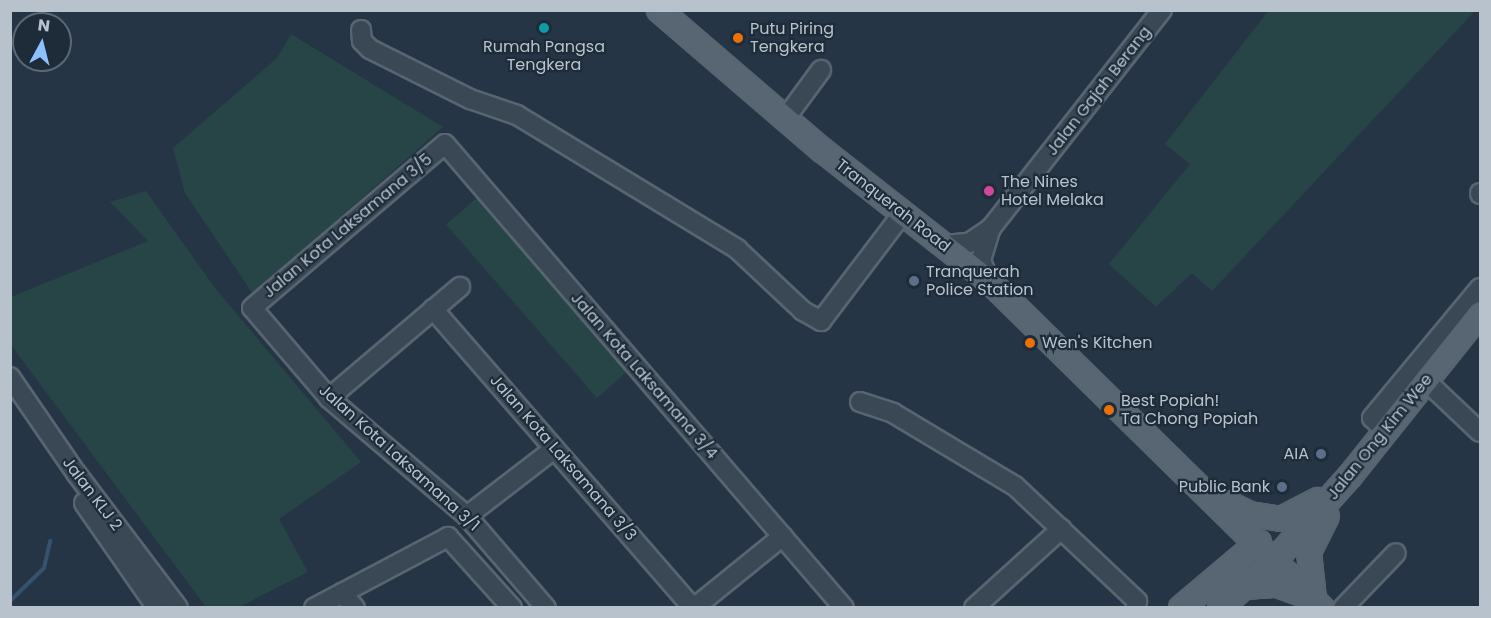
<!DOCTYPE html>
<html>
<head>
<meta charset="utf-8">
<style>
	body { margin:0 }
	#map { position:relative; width:1491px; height:618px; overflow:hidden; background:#253545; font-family:Poppins,sans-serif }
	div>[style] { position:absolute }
	.green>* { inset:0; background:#274546; transform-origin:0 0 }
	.stream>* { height:4px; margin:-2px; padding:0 2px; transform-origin:2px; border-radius:2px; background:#37526d }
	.roads { filter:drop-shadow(2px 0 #586571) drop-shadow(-2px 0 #586571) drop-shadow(0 2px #586571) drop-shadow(0 -2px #586571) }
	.minor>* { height:18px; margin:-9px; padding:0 9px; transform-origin:9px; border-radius:9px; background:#3a4754 }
	.major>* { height:22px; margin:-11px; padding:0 11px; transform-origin:11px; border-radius:11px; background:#586674 }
	.dots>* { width:16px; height:16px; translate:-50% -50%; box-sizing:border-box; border:3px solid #1e2c39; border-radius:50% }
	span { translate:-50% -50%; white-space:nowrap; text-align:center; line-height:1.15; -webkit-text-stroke:4.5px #1e2c39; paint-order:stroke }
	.poi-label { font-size:16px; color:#b7c2cd }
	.left { translate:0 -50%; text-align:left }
	.right { translate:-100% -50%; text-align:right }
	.street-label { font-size:16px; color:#b7c2cd }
	.frame { position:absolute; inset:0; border:12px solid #b7c2cd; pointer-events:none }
	.north { position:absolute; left:12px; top:12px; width:60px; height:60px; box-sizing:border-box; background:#1e2c39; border:2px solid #5b6874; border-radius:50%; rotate:7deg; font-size:16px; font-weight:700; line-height:24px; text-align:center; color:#b7c2cd }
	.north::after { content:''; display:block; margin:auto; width:21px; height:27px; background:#8bc1ff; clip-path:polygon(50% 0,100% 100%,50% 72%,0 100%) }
</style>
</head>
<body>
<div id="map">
	<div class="green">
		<div style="clip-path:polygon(1269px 10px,1475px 11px,1212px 291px,1192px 273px,1156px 307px,1109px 264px,1190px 164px,1165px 144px)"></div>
		<div style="clip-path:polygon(291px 34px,443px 127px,253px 294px,185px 193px,173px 148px,277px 58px)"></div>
		<div style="clip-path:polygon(146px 191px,215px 288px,361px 462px,279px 519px,308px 572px,239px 607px,206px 607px,11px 345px,11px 297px,148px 241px,110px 202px)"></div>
		<div style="left:480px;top:195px;width:230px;height:45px;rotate:49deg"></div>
	</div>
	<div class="stream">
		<div style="left:10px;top:601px;width:47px;rotate:-44.1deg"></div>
		<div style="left:44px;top:568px;width:28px;rotate:-77deg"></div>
	</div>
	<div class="roads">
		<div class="minor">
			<div style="left:361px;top:30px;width:11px;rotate:85deg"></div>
			<div style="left:362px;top:41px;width:11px;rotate:45deg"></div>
			<div style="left:370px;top:49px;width:112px;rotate:26.6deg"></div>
			<div style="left:470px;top:99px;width:50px;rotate:18.8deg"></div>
			<div style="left:517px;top:115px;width:258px;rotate:31.3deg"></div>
			<div style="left:737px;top:249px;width:91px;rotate:43.2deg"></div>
			<div style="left:803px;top:311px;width:21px;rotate:29deg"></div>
			<div style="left:821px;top:321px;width:136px;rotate:-52.8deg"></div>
			<div style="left:785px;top:119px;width:61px;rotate:-53.7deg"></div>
			<div style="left:1480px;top:193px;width:1px;rotate:90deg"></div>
			<div style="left:944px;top:245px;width:25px;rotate:-5deg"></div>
			<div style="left:969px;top:243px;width:27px;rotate:-34deg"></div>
			<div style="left:991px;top:228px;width:277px;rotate:-51.9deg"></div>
			<div style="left:989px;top:281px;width:22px;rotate:-111deg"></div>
			<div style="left:981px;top:260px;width:34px;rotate:-73deg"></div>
			<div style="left:433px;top:309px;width:396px;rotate:49deg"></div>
			<div style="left:10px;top:377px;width:116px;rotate:55.5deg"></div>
			<div style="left:76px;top:473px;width:169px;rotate:52.9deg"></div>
			<div style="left:1426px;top:381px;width:74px;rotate:43.4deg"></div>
			<div style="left:329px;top:398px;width:172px;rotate:-40.3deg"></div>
			<div style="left:860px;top:402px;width:35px;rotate:18deg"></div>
			<div style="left:893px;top:413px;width:142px;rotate:30.9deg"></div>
			<div style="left:1015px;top:486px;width:168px;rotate:43.3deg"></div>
			<div style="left:1137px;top:601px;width:7px;rotate:98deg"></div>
			<div style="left:1386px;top:431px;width:19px;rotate:-137deg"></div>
			<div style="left:1372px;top:418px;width:169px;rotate:-50.3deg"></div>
			<div style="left:84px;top:503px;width:128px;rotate:55.2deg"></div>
			<div style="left:467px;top:516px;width:110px;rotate:-37.6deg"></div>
			<div style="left:342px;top:593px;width:20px;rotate:49deg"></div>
			<div style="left:314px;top:608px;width:152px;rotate:-27.9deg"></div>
			<div style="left:448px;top:537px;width:96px;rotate:48deg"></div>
			<div style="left:546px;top:608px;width:121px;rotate:-130.7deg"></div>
			<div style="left:467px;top:516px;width:182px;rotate:-139.5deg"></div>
			<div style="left:329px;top:398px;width:118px;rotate:-130.5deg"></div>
			<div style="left:252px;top:308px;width:253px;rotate:-40.4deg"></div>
			<div style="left:445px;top:144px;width:612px;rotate:49.31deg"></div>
			<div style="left:694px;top:608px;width:114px;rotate:-39deg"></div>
			<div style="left:974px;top:608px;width:118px;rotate:-42.2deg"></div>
			<div style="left:1343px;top:608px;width:76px;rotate:-46.1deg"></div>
		</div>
		<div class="major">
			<div style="left:659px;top:10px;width:215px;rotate:40.7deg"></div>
			<div style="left:822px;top:150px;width:212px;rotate:38.1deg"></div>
			<div style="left:989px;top:281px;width:467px;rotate:44.5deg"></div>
			<div style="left:1227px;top:503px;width:25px;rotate:26deg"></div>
			<div style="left:1250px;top:514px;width:31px;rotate:9deg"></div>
			<div style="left:1281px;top:519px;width:42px;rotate:-27.2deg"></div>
			<div style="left:1245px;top:587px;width:32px;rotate:-4deg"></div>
			<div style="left:1277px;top:585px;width:32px;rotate:20deg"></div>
			<div style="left:1314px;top:599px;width:47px;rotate:-96.1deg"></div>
			<div style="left:1309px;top:552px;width:40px;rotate:-63.4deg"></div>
			<div style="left:1181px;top:608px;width:102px;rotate:-40.2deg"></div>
			<div style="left:1220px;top:608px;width:74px;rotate:-41.2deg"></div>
			<div style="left:1276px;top:559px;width:111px;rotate:-48.3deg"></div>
			<div style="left:1350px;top:476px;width:208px;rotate:-51.4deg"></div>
		</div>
	</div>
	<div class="dots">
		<div style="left:544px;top:28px;background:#0f9aa8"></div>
		<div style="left:738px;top:38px;background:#e8710a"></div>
		<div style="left:989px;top:191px;background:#d1479c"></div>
		<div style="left:914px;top:281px;background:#5c6f8a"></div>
		<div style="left:1030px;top:343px;background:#e8710a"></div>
		<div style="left:1109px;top:410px;background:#e8710a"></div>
		<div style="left:1321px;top:454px;background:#5c6f8a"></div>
		<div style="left:1282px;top:487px;background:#5c6f8a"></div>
	</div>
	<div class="poi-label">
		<span class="left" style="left:750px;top:38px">Putu Piring<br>Tengkera</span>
		<span style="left:544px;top:56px">Rumah Pangsa<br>Tengkera</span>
		<span class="left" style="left:1001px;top:191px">The Nines<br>Hotel Melaka</span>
		<span class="left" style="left:926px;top:281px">Tranquerah<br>Police Station</span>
		<span class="left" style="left:1042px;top:343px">Wen's Kitchen</span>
		<span class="left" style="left:1121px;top:410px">Best Popiah!<br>Ta Chong Popiah</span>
		<span class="right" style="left:1309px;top:454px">AIA</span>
		<span class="right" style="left:1270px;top:487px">Public Bank</span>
	</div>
	<div class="street-label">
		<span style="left:1099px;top:91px;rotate:-52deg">Jalan Gajah Berang</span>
		<span style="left:893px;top:206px;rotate:38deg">Tranquerah Road</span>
		<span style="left:348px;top:226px;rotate:-40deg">Jalan Kota Laksamana 3/5</span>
		<span style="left:644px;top:376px;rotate:49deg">Jalan Kota Laksamana 3/4</span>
		<span style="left:1380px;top:437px;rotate:-51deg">Jalan Ong Kim Wee</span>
		<span style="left:399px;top:458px;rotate:42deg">Jalan Kota Laksamana 3/1</span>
		<span style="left:563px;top:458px;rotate:49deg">Jalan Kota Laksamana 3/3</span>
		<span style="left:92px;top:494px;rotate:53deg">Jalan KLJ 2</span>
	</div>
	<div class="frame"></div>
	<div class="north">N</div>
</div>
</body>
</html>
